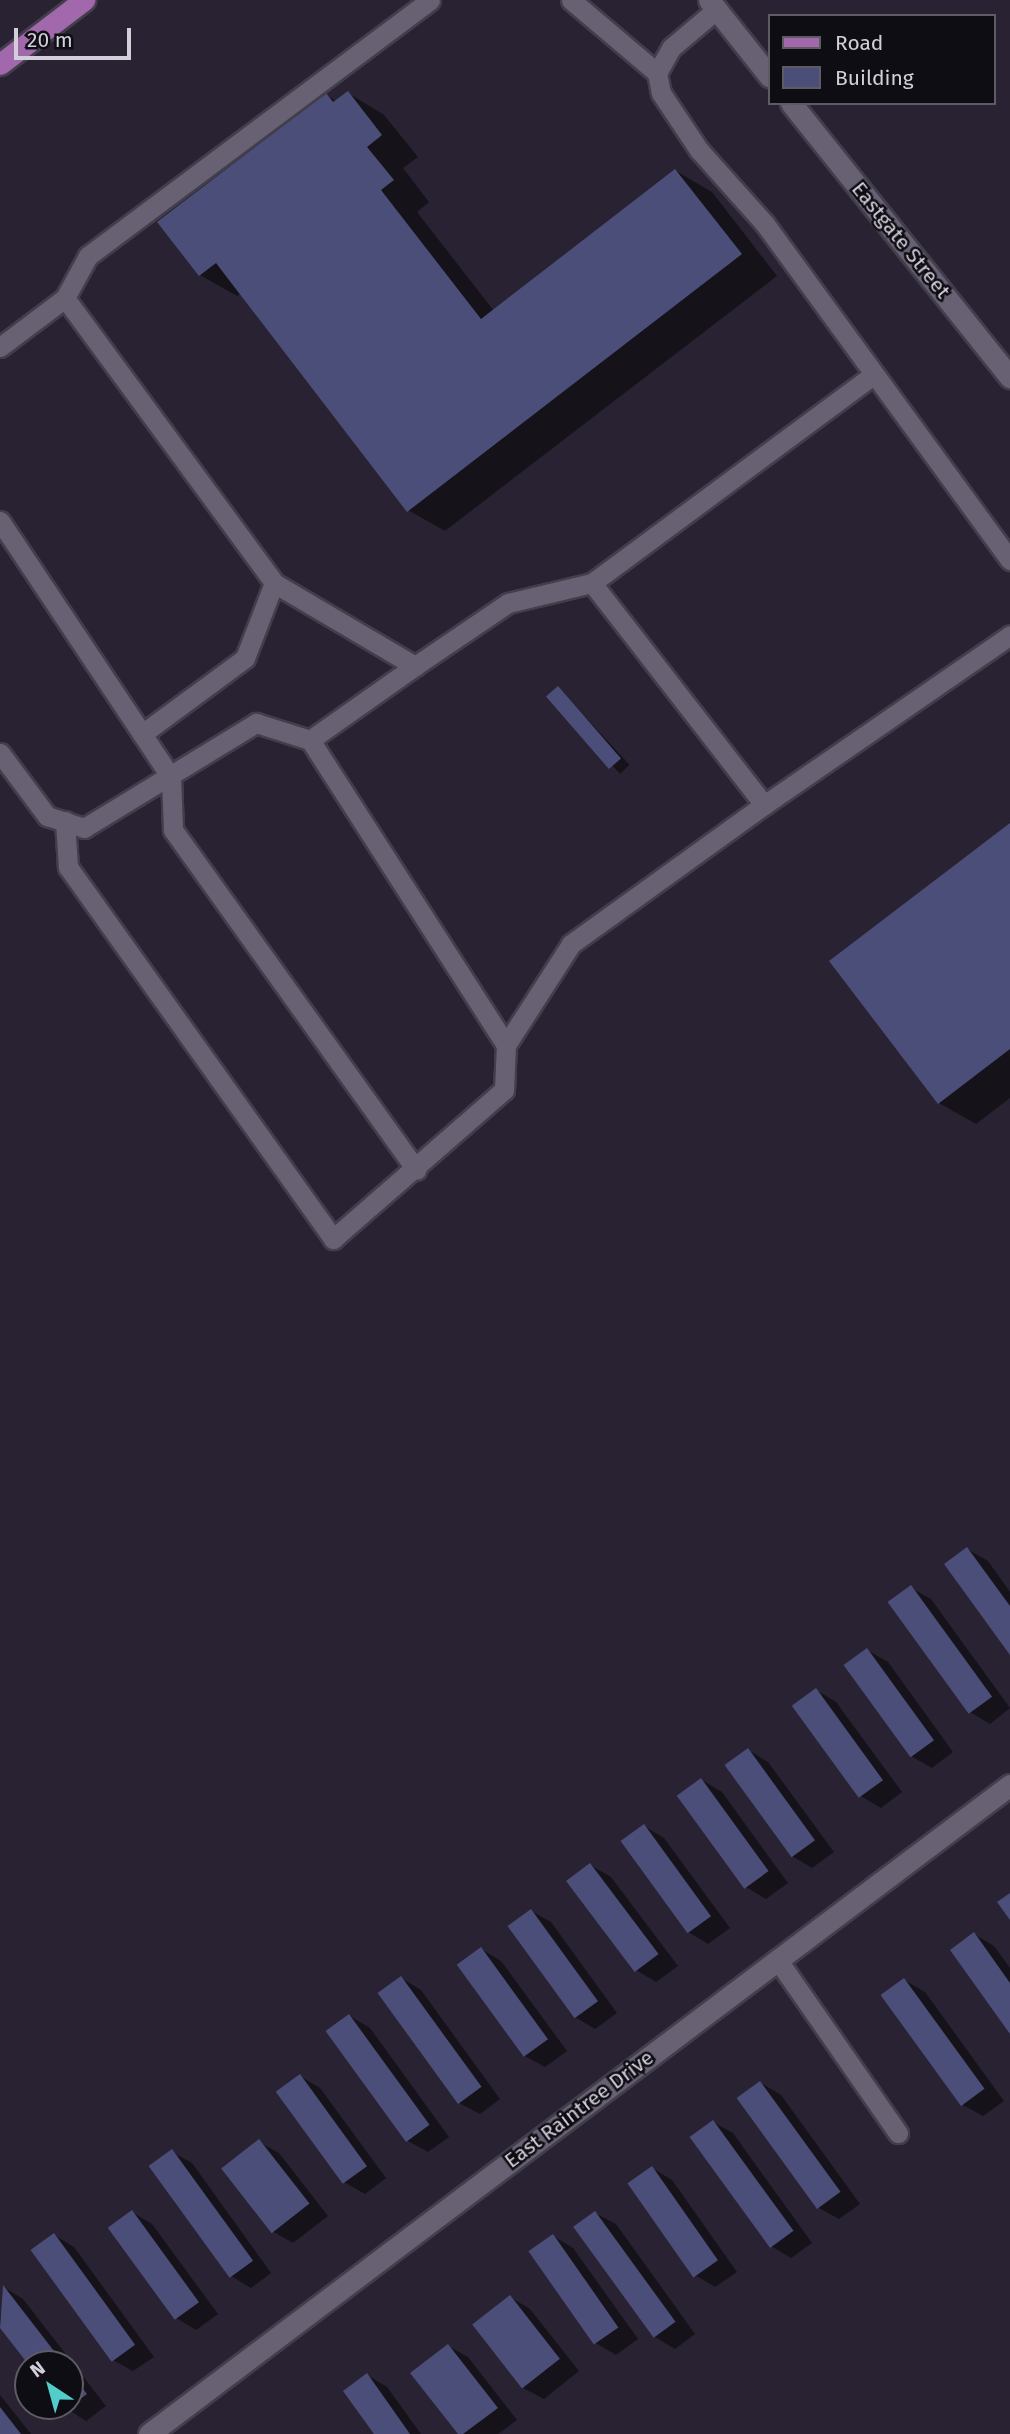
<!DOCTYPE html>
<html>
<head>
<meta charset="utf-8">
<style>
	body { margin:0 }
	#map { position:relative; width:1010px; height:2434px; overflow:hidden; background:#282232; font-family:"Fira Sans",sans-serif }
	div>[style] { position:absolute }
	.shadow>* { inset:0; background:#0007; transform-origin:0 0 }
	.building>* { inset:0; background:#4b4e78; transform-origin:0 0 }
	.roads { filter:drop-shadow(2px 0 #433e4b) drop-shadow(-2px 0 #433e4b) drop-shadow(0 2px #433e4b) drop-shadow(0 -2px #433e4b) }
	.lane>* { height:19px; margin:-9.5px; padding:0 9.5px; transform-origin:9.5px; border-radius:9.5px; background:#686174 }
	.street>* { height:21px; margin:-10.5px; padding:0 10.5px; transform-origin:10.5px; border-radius:10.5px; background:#686174 }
	.primary>* { height:21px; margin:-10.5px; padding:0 10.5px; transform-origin:10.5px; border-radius:10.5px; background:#a168ab }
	span { translate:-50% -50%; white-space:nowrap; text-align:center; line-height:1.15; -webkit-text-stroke:5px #0f0d14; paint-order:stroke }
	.street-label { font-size:21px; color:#d3cfda }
	.legend { position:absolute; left:768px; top:14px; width:228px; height:91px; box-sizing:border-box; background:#0f0d14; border:2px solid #5d5b63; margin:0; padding:9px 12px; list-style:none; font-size:21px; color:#d3cfda }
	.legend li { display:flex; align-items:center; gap:14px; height:35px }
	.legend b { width:35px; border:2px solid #5d5b63 }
	.north { position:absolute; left:14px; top:2350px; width:70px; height:70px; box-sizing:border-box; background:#0f0d14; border:2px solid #5d5b63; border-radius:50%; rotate:324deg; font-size:19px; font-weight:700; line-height:28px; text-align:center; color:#d3cfda }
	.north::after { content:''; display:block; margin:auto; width:24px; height:32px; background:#53cdc9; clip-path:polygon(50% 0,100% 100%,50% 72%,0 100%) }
	.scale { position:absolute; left:14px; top:28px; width:117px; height:32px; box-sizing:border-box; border:4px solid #d3cfda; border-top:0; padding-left:9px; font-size:21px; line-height:24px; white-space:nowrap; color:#d3cfda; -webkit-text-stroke:5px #0f0d14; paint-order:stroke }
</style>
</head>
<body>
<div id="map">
	<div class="shadow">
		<div style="clip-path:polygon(348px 93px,384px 115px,418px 157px,403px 168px,429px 202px,417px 212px,494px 311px,676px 171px,712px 192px,777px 276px,445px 531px,408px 510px,241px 293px,237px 296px,200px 275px,326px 95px,336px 101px)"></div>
		<div style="left:558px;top:688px;width:105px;height:13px;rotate:47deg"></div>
		<div style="clip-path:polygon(1010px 825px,1010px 1098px,976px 1124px,939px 1103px)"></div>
		<div style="clip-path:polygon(967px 1549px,988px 1561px,1010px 1592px,1010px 1652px)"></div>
		<div style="clip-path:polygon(911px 1588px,931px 1599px,1010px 1708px,990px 1724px,970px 1712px)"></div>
		<div style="clip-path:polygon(867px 1650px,888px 1662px,953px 1752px,932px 1768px,911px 1756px)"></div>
		<div style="clip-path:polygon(816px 1690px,836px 1702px,902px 1792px,881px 1808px,861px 1796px)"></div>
		<div style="clip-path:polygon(748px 1750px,768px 1762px,834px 1852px,812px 1868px,792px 1856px)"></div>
		<div style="clip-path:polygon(702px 1780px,722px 1792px,788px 1883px,766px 1899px,746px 1887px)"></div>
		<div style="clip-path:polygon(644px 1826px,664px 1838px,730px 1928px,708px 1944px,688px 1932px)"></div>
		<div style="clip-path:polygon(590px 1865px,611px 1877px,678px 1966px,656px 1982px,636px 1970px)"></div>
		<div style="clip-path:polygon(531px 1911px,551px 1922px,617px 2013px,595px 2029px,575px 2017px)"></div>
		<div style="clip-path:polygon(974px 1934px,994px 1946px,1010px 1968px,1010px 2031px)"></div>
		<div style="clip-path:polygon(481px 1949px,501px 1961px,567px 2051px,545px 2067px,525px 2056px)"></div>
		<div style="clip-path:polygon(401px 1978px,421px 1990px,500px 2099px,480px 2114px,459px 2103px)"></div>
		<div style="clip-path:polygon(904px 1980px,925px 1992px,1004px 2101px,983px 2116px,963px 2105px)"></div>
		<div style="clip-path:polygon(350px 2016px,370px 2028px,449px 2137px,428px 2152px,408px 2141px)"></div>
		<div style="clip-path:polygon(300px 2076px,320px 2088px,386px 2178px,365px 2194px,344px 2182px,278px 2092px)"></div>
		<div style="clip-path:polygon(761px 2083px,781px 2095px,860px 2204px,839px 2219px,819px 2208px)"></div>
		<div style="clip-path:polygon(713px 2122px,733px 2133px,812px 2243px,791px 2258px,771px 2246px)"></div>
		<div style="clip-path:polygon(259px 2142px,279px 2153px,328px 2216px,293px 2243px,272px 2231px,223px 2169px)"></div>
		<div style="clip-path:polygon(172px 2152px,192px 2163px,271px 2273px,251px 2288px,231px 2276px)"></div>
		<div style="clip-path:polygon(652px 2168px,672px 2180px,737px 2272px,715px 2287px,695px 2275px)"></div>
		<div style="clip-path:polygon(132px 2212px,152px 2224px,218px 2314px,196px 2330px,176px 2318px)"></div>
		<div style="clip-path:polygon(595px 2213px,616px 2224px,695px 2334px,675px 2349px,655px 2337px,575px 2227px)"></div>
		<div style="clip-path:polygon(54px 2235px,74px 2247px,154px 2357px,133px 2371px,113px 2360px)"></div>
		<div style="clip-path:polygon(553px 2236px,573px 2248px,638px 2339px,616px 2355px,596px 2343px)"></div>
		<div style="clip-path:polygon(3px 2287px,23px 2299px,106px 2406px,86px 2421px,63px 2406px,70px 2406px,70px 2364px,30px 2364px,0 2325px)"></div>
		<div style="clip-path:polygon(510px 2297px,530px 2309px,579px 2371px,544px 2399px,523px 2388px)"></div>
		<div style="clip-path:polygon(448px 2346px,468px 2357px,517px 2420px,498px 2434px,460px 2434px)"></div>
		<div style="clip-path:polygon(367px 2375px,387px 2387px,421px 2434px,376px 2434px)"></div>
		<div style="clip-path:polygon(0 2395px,31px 2434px,0 2434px)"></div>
	</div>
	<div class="building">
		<div style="clip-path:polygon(348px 91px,382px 135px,367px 147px,394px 180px,381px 190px,481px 319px,675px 169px,742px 254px,407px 512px,216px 263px,199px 276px,157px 222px,326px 93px,333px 102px)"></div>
		<div style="left:558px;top:686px;width:96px;height:16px;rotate:49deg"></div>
		<div style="clip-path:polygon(1010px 823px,1010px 1049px,938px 1104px,829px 961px)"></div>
		<div style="clip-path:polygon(967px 1547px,1010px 1606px,1010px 1655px,944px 1564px)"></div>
		<div style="left:911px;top:1585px;width:138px;height:29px;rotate:54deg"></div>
		<div style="left:867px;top:1648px;width:114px;height:29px;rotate:54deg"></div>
		<div style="left:816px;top:1688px;width:114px;height:30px;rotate:54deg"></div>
		<div style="left:748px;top:1748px;width:114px;height:29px;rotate:54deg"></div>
		<div style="left:701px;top:1778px;width:115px;height:30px;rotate:54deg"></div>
		<div style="left:644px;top:1824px;width:114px;height:29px;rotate:54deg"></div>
		<div style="left:590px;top:1863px;width:114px;height:30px;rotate:53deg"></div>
		<div style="clip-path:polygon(1010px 1893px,1010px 1920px,997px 1902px)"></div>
		<div style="left:531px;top:1909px;width:114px;height:29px;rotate:54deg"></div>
		<div style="clip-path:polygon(974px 1932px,1010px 1983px,1010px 2034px,950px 1950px)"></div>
		<div style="left:481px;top:1947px;width:114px;height:30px;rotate:54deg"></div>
		<div style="left:401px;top:1976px;width:137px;height:29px;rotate:54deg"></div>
		<div style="left:904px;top:1978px;width:137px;height:29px;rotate:54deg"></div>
		<div style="left:349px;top:2014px;width:137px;height:29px;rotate:54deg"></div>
		<div style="left:300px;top:2074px;width:114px;height:30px;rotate:54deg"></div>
		<div style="left:760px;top:2081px;width:137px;height:29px;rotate:54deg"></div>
		<div style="left:713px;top:2120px;width:137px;height:29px;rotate:54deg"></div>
		<div style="left:259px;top:2139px;width:82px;height:48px;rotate:52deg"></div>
		<div style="left:172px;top:2149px;width:138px;height:29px;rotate:54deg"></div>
		<div style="left:652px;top:2166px;width:115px;height:30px;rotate:55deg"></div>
		<div style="left:132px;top:2210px;width:114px;height:30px;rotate:54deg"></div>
		<div style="left:595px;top:2211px;width:137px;height:27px;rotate:54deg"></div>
		<div style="left:54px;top:2233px;width:138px;height:29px;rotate:54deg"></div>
		<div style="left:553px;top:2234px;width:114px;height:30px;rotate:55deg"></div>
		<div style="clip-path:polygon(3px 2285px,64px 2364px,28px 2364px,0 2328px)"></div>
		<div style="left:510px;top:2295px;width:81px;height:48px;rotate:52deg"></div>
		<div style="clip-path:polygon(448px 2344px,498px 2408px,463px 2434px,458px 2434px,410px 2373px)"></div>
		<div style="clip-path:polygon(70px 2372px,87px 2394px,64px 2411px,60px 2406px,70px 2406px)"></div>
		<div style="clip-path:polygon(367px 2373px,410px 2434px,374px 2434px,343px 2391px)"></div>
		<div style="clip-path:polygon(0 2407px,21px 2434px,0 2434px)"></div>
	</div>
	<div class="roads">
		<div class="lane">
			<div style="left:571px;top:0;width:113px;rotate:40.3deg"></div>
			<div style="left:717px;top:9px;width:60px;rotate:139.7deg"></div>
			<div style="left:671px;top:48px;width:29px;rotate:119deg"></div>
			<div style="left:657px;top:73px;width:20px;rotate:79deg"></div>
			<div style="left:661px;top:93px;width:69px;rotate:56.3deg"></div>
			<div style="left:699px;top:150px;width:99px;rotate:48.3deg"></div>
			<div style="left:765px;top:224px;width:416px;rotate:53.9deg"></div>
			<div style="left:65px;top:298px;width:353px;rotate:53.7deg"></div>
			<div style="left:274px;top:583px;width:164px;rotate:30.5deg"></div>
			<div style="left:415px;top:666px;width:112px;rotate:-34.1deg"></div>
			<div style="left:508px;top:603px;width:86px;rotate:-13.4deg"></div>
			<div style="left:592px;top:583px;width:350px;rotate:-36.5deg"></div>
			<div style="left:0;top:347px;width:81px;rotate:-37deg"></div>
			<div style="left:65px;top:298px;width:48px;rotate:-61.3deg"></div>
			<div style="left:88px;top:256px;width:427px;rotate:-36.8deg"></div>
			<div style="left:0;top:521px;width:308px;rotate:56.3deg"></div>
			<div style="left:171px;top:777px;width:53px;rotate:87.8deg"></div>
			<div style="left:173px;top:830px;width:418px;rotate:54.4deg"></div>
			<div style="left:592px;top:583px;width:281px;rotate:52.2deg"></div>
			<div style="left:764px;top:805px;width:299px;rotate:-34.6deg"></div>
			<div style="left:142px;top:734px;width:128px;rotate:-36.4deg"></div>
			<div style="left:245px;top:658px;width:80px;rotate:-68.9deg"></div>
			<div style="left:0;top:753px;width:79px;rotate:53.3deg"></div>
			<div style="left:47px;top:816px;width:39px;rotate:18deg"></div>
			<div style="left:84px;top:828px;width:202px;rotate:-31.4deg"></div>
			<div style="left:256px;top:723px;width:57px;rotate:17.5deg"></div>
			<div style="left:310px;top:740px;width:128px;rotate:-35.2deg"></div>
			<div style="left:65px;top:821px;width:46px;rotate:86.3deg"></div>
			<div style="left:68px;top:867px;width:457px;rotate:54.5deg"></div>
			<div style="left:333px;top:1239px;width:227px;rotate:-41.1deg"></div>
			<div style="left:504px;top:1090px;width:45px;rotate:-87.5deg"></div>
			<div style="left:506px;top:1045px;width:363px;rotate:-122.7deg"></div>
			<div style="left:506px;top:1045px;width:120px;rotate:-57.2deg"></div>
			<div style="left:571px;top:944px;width:238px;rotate:-35.8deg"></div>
			<div style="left:777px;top:1959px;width:212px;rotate:55.2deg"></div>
		</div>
		<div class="street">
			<div style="left:709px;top:0;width:98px;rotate:51.6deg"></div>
			<div style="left:791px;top:103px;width:351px;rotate:51.4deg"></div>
			<div style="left:149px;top:2434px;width:1078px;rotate:-37.01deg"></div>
		</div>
		<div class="primary">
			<div style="left:0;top:64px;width:106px;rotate:-37.3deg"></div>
		</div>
	</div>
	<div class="street-label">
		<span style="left:901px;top:240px;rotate:51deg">Eastgate Street</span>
		<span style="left:579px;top:2109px;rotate:-37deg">East Raintree Drive</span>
	</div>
	<ul class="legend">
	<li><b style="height:9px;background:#a168ab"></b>Road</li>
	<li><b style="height:19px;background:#4b4e78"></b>Building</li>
	</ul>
	<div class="north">N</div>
	<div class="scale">20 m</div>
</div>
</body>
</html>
